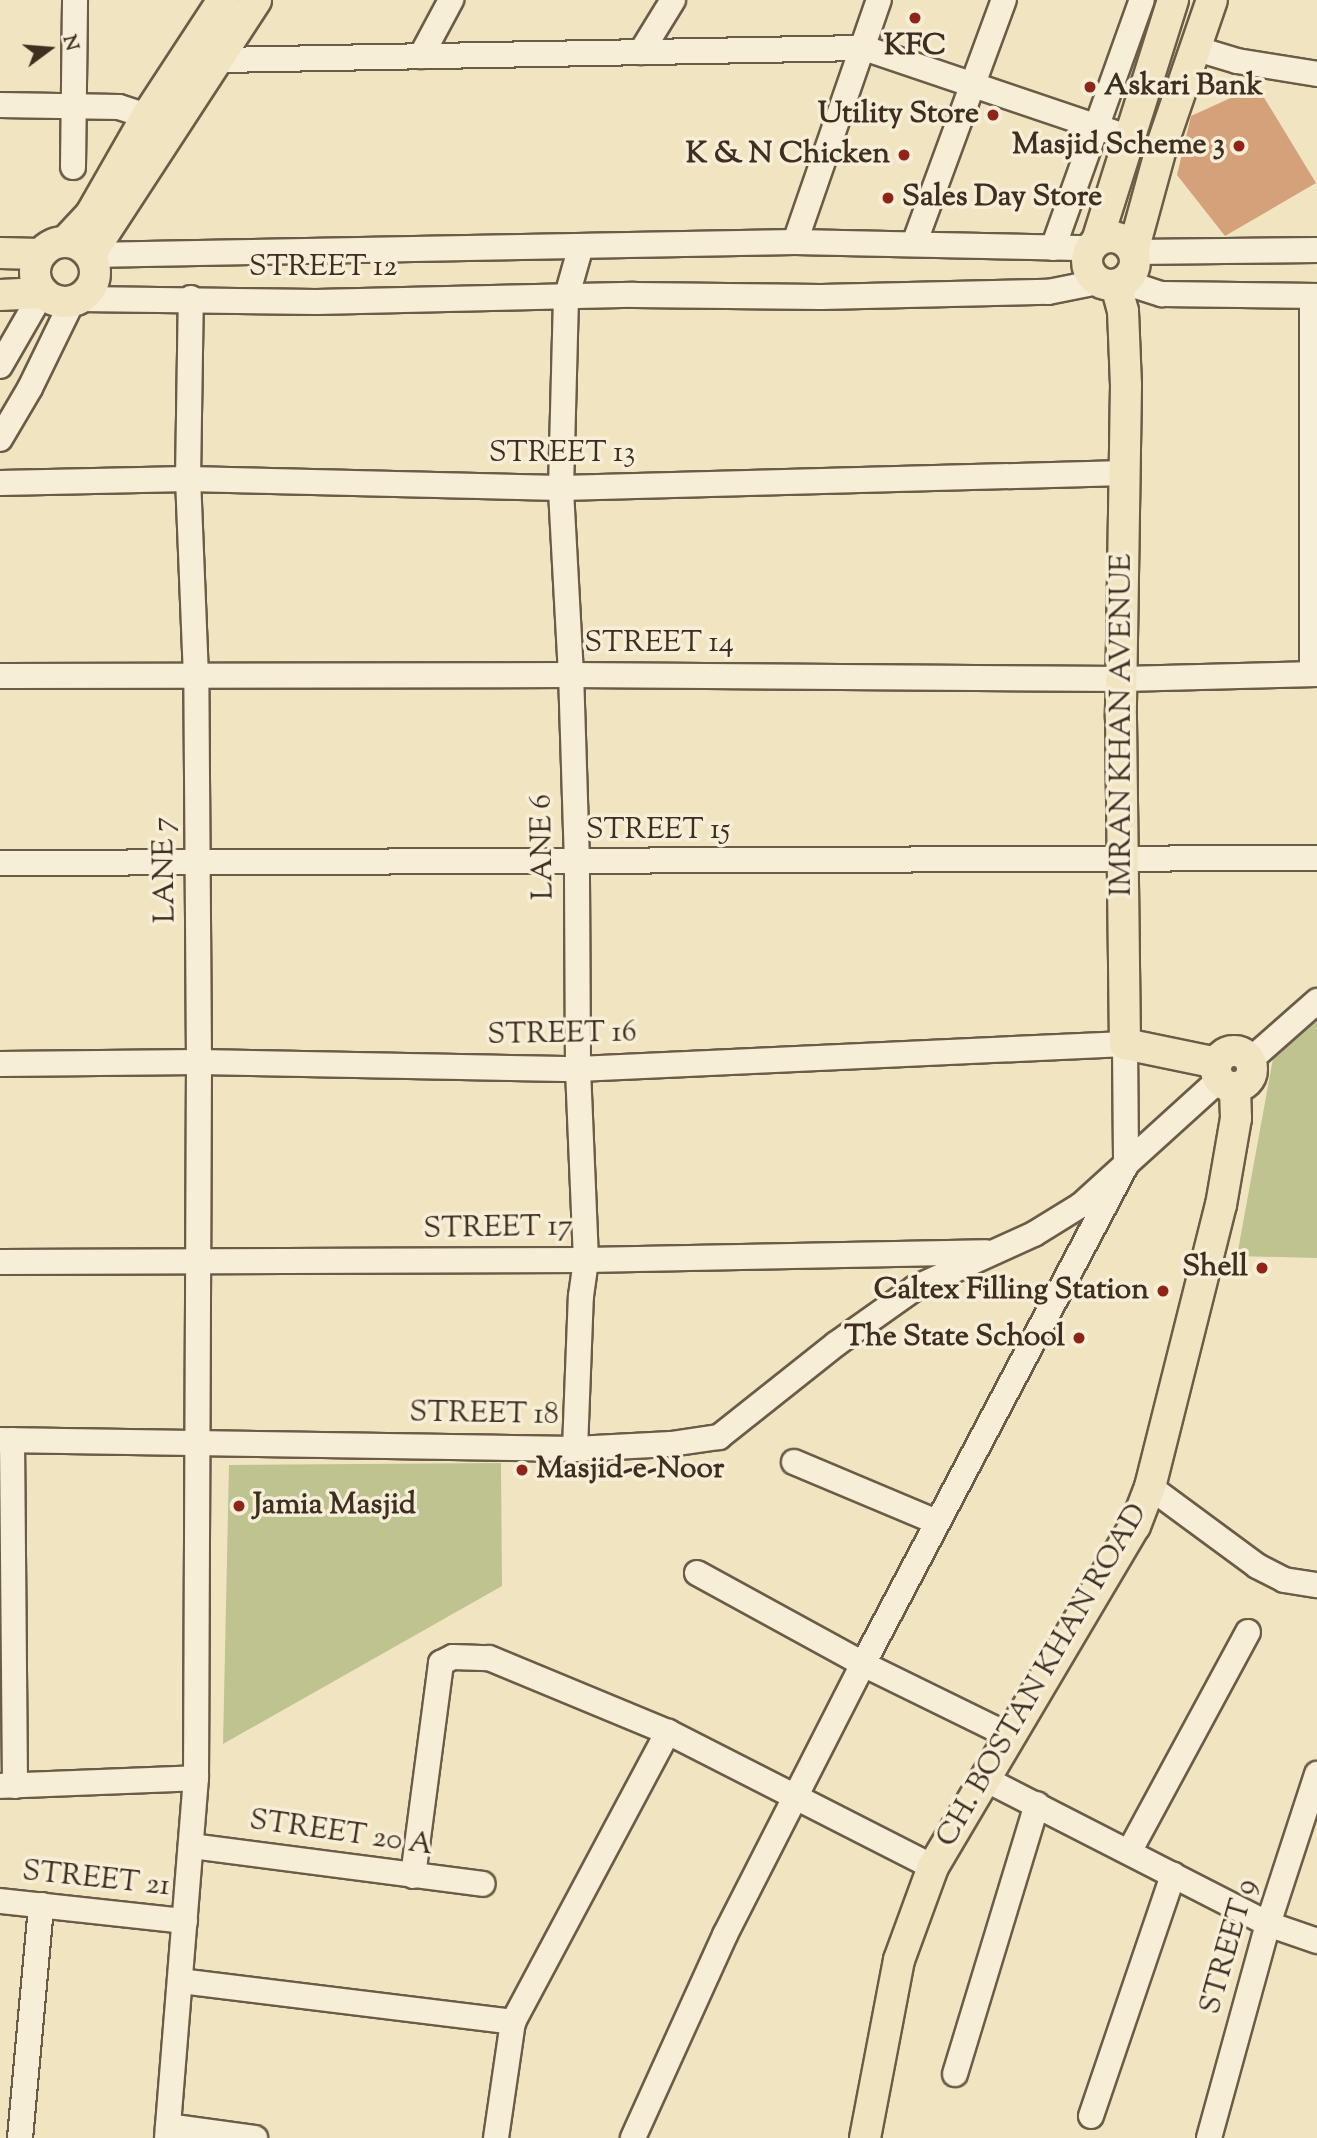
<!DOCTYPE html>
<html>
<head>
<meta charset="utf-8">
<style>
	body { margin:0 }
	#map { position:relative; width:1317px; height:2138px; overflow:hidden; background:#f1e5c1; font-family:"Sorts Mill Goudy",serif }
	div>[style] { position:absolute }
	.green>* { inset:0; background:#bec390 }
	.building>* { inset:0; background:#d5a17b }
	.roads { filter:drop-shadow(2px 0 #6b5c48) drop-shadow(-2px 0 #6b5c48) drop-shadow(0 2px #6b5c48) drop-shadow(0 -2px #6b5c48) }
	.minor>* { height:24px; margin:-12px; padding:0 12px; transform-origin:12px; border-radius:12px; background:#f6eed7 }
	.major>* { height:30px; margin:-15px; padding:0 15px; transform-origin:15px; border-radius:15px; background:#f1e5c1 }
	.major>.ring { margin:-15px; padding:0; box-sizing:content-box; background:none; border:30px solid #f1e5c1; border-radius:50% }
	.dots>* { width:19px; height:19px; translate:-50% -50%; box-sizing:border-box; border:4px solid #f6eed7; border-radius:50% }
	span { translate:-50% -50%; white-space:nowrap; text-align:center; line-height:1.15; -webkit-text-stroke:7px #f6eed7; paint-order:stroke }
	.poi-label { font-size:30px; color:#3e2f20; font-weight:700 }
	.left { translate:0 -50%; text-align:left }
	.right { translate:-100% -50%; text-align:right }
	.street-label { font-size:30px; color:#3e2f20 }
	.north { position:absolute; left:14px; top:14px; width:70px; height:70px; -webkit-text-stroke:5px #f6eed7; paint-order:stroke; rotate:74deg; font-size:19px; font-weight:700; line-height:28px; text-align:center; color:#3e2f20 }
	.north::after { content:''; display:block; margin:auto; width:24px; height:32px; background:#3e2f20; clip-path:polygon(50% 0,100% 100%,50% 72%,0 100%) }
</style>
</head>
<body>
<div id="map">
	<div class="green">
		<div style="clip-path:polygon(1317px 1001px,1317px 1258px,1237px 1256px,1274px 1053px)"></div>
		<div style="clip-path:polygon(501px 1463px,502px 1586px,223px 1744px,229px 1465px)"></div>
	</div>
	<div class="building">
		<div style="clip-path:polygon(1257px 86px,1316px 183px,1225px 236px,1177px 175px,1191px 116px)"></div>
	</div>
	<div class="roads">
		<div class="minor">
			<div style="left:1194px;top:48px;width:45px;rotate:16.8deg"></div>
			<div style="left:1237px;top:61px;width:81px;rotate:9.2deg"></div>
			<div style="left:641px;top:52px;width:61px;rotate:-58.4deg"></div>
			<div style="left:421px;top:56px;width:64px;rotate:-61.8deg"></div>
			<div style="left:220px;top:60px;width:644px;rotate:-1.07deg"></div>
			<div style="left:864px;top:48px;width:281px;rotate:18.7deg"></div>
			<div style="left:0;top:105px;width:119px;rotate:1deg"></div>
			<div style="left:119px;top:107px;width:29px;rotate:18deg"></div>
			<div style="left:73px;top:167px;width:167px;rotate:-89.3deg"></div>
			<div style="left:795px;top:242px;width:256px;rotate:-70.9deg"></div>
			<div style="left:914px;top:244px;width:260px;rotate:-69.8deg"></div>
			<div style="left:1053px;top:248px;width:263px;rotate:-70.3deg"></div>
			<div style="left:1133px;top:252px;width:184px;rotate:-0.6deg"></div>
			<div style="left:90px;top:255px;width:705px;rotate:-1.06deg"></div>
			<div style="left:795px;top:242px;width:295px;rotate:1.2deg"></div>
			<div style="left:1124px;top:282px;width:40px;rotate:18deg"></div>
			<div style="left:1162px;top:294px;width:155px;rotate:0.7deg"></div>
			<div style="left:80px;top:299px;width:236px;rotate:0.7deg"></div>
			<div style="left:316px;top:302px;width:318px;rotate:-1.3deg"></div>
			<div style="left:634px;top:295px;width:187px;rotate:0.6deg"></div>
			<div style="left:821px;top:297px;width:227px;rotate:-1.3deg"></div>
			<div style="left:1048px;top:292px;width:51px;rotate:-11.3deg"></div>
			<div style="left:0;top:366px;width:84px;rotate:-60.1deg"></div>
			<div style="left:0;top:439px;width:59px;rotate:-59.5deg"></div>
			<div style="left:30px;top:388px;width:96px;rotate:-64deg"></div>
			<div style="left:0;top:483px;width:188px;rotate:-1.2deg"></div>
			<div style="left:188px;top:479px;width:373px;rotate:1.4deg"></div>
			<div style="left:561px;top:488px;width:564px;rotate:-1.52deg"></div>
			<div style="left:1312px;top:674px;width:378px;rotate:-90deg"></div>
			<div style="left:0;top:676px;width:571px;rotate:-0.1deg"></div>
			<div style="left:571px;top:675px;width:552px;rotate:0.42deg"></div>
			<div style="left:1123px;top:679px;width:194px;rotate:-1.5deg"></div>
			<div style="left:0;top:863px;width:1317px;rotate:-0.22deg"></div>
			<div style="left:1249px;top:1061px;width:91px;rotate:-41.4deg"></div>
			<div style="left:0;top:1064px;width:199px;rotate:-0.6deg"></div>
			<div style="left:199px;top:1062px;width:379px;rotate:1.1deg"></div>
			<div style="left:578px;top:1069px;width:548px;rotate:-2.62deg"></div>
			<div style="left:1125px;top:1044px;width:121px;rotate:89.5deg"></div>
			<div style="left:1126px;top:1165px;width:564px;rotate:117.79deg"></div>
			<div style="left:863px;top:1664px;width:304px;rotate:117deg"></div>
			<div style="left:725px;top:1935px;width:223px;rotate:114.4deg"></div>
			<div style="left:0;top:1262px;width:586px;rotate:-0.2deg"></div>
			<div style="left:586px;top:1260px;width:400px;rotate:-1.1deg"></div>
			<div style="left:0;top:1440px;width:575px;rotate:0.9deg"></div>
			<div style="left:575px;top:1449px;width:96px;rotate:-3deg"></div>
			<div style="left:671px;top:1444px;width:49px;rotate:-8.3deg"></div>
			<div style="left:719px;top:1437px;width:149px;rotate:-38.5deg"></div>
			<div style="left:836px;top:1344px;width:97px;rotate:-35.3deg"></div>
			<div style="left:915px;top:1288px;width:131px;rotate:-24.4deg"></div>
			<div style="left:1034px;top:1234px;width:55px;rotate:-31.7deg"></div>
			<div style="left:1081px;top:1205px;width:186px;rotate:-42.2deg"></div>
			<div style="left:12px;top:1440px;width:346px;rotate:89.5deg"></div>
			<div style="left:575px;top:1449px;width:153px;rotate:-87.8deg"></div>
			<div style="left:581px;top:1296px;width:36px;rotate:-82deg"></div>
			<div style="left:586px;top:1260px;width:191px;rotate:-92.4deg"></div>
			<div style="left:578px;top:1069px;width:206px;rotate:-90.3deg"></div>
			<div style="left:577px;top:863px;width:188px;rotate:-91.8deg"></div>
			<div style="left:571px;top:675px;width:187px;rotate:-93.1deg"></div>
			<div style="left:561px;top:488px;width:189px;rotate:-88.5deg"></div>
			<div style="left:566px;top:299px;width:55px;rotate:-74.2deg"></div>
			<div style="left:794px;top:1462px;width:155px;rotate:22.8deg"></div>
			<div style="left:1150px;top:1487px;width:133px;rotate:36.4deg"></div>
			<div style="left:1257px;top:1566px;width:30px;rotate:27deg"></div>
			<div style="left:1284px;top:1580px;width:33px;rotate:9deg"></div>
			<div style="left:697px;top:1573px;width:189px;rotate:28.7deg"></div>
			<div style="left:863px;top:1664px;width:164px;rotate:26.1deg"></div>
			<div style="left:985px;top:1779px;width:318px;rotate:27.1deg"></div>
			<div style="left:1268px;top:1924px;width:52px;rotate:19.1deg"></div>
			<div style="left:0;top:1786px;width:196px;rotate:-2.3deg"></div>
			<div style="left:191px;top:1846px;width:294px;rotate:7.4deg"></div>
			<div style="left:1129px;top:1852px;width:250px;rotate:-61.6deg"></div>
			<div style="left:413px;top:1876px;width:215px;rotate:-82.5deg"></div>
			<div style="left:441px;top:1663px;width:13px;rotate:-27deg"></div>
			<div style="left:453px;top:1657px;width:36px;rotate:2deg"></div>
			<div style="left:489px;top:1658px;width:194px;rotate:22.5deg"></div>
			<div style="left:668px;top:1732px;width:297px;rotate:27deg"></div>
			<div style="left:0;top:1901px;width:186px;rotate:6.2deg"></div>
			<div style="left:181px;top:1981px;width:335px;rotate:7deg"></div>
			<div style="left:955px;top:2074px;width:282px;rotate:-73.1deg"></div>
			<div style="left:1091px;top:2116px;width:255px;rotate:-71.2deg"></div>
			<div style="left:168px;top:2126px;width:88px;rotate:7.9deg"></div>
			<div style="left:20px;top:2138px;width:234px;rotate:-84.8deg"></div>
			<div style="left:167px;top:2138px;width:361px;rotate:-85.4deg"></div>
			<div style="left:196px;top:1778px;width:716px;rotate:-89.76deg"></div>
			<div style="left:199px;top:1062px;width:385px;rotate:-90.4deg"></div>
			<div style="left:196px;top:677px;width:198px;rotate:-92.3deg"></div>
			<div style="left:188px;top:479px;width:181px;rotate:-89.1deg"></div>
			<div style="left:496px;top:2138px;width:117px;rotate:-81.7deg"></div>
			<div style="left:513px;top:2022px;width:329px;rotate:-61.9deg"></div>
			<div style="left:1209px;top:2138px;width:222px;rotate:-74.6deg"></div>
			<div style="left:1268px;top:1924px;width:158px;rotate:-71.9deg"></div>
		</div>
		<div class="major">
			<div class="ring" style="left:1087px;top:237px;width:18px;height:18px"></div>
			<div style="left:1097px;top:241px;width:253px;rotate:-72.5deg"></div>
			<div class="ring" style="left:35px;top:242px;width:30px;height:30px"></div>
			<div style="left:65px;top:242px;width:38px;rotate:-47deg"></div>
			<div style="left:91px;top:214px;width:113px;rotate:-60.3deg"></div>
			<div style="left:147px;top:116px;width:139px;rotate:-56.8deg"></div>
			<div style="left:1133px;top:251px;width:110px;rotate:-74.7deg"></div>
			<div style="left:1162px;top:145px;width:153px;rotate:-71deg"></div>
			<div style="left:0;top:253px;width:40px;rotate:1.4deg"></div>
			<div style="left:90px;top:255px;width:304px;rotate:-56.9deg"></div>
			<div style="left:1116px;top:285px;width:27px;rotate:75deg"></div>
			<div style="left:1123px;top:311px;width:74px;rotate:87.7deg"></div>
			<div style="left:1126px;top:385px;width:333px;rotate:90.9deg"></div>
			<div style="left:1121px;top:718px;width:326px;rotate:89.3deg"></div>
			<div style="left:1125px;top:1044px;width:94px;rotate:11.7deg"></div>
			<div style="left:0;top:295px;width:42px;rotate:-2.7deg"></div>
			<div class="ring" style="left:1216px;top:1051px;width:6px;height:6px"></div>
			<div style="left:865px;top:2138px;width:181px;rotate:-79.2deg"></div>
			<div style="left:899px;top:1960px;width:99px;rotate:-69.9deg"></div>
			<div style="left:933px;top:1867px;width:396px;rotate:-59.4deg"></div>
			<div style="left:1135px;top:1526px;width:42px;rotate:-69deg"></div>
			<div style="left:1150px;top:1487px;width:291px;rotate:-75.9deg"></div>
			<div style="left:1221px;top:1205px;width:88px;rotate:-80.2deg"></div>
			<div style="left:1236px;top:1118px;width:31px;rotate:-92deg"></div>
		</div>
	</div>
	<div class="dots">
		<div style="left:915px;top:18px;background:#8f2418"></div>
		<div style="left:1090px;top:87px;background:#8f2418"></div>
		<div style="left:993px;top:115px;background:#8f2418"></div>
		<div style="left:1239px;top:146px;background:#8f2418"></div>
		<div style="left:904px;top:155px;background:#8f2418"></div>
		<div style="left:888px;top:198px;background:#8f2418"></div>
		<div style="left:1262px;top:1268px;background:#8f2418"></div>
		<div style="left:1163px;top:1291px;background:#8f2418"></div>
		<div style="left:1079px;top:1338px;background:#8f2418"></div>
		<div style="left:522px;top:1470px;background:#8f2418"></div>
		<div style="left:239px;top:1506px;background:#8f2418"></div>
	</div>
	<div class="poi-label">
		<span style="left:915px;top:47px">KFC</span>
		<span class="left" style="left:1104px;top:87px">Askari Bank</span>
		<span class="right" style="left:979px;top:115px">Utility Store</span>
		<span class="right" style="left:1225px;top:146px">Masjid Scheme 3</span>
		<span class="right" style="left:890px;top:155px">K &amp; N Chicken</span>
		<span class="left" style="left:902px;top:198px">Sales Day Store</span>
		<span class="right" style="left:1248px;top:1268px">Shell</span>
		<span class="right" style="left:1149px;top:1291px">Caltex Filling Station</span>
		<span class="right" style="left:1065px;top:1338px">The State School</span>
		<span class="left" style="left:536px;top:1470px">Masjid-e-Noor</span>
		<span class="left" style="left:253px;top:1506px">Jamia Masjid</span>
	</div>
	<div class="street-label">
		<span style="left:323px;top:268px">STREET 12</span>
		<span style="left:562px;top:454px">STREET 13</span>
		<span style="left:659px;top:644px">STREET 14</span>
		<span style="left:1123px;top:725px;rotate:-90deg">IMRAN KHAN AVENUE</span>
		<span style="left:658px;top:831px">STREET 15</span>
		<span style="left:544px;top:847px;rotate:-91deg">LANE 6</span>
		<span style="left:166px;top:870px;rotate:-91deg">LANE 7</span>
		<span style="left:562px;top:1035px;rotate:-1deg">STREET 16</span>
		<span style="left:498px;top:1229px;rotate:-1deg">STREET 17</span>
		<span style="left:484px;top:1415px;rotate:1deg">STREET 18</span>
		<span style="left:1043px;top:1676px;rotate:-60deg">CH. BOSTAN KHAN ROAD</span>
		<span style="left:341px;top:1834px;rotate:8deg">STREET 20 A</span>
		<span style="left:96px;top:1880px;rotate:6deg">STREET 21</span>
		<span style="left:1230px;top:1947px;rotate:-74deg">STREET 9</span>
	</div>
	<div class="north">N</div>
</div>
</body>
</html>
